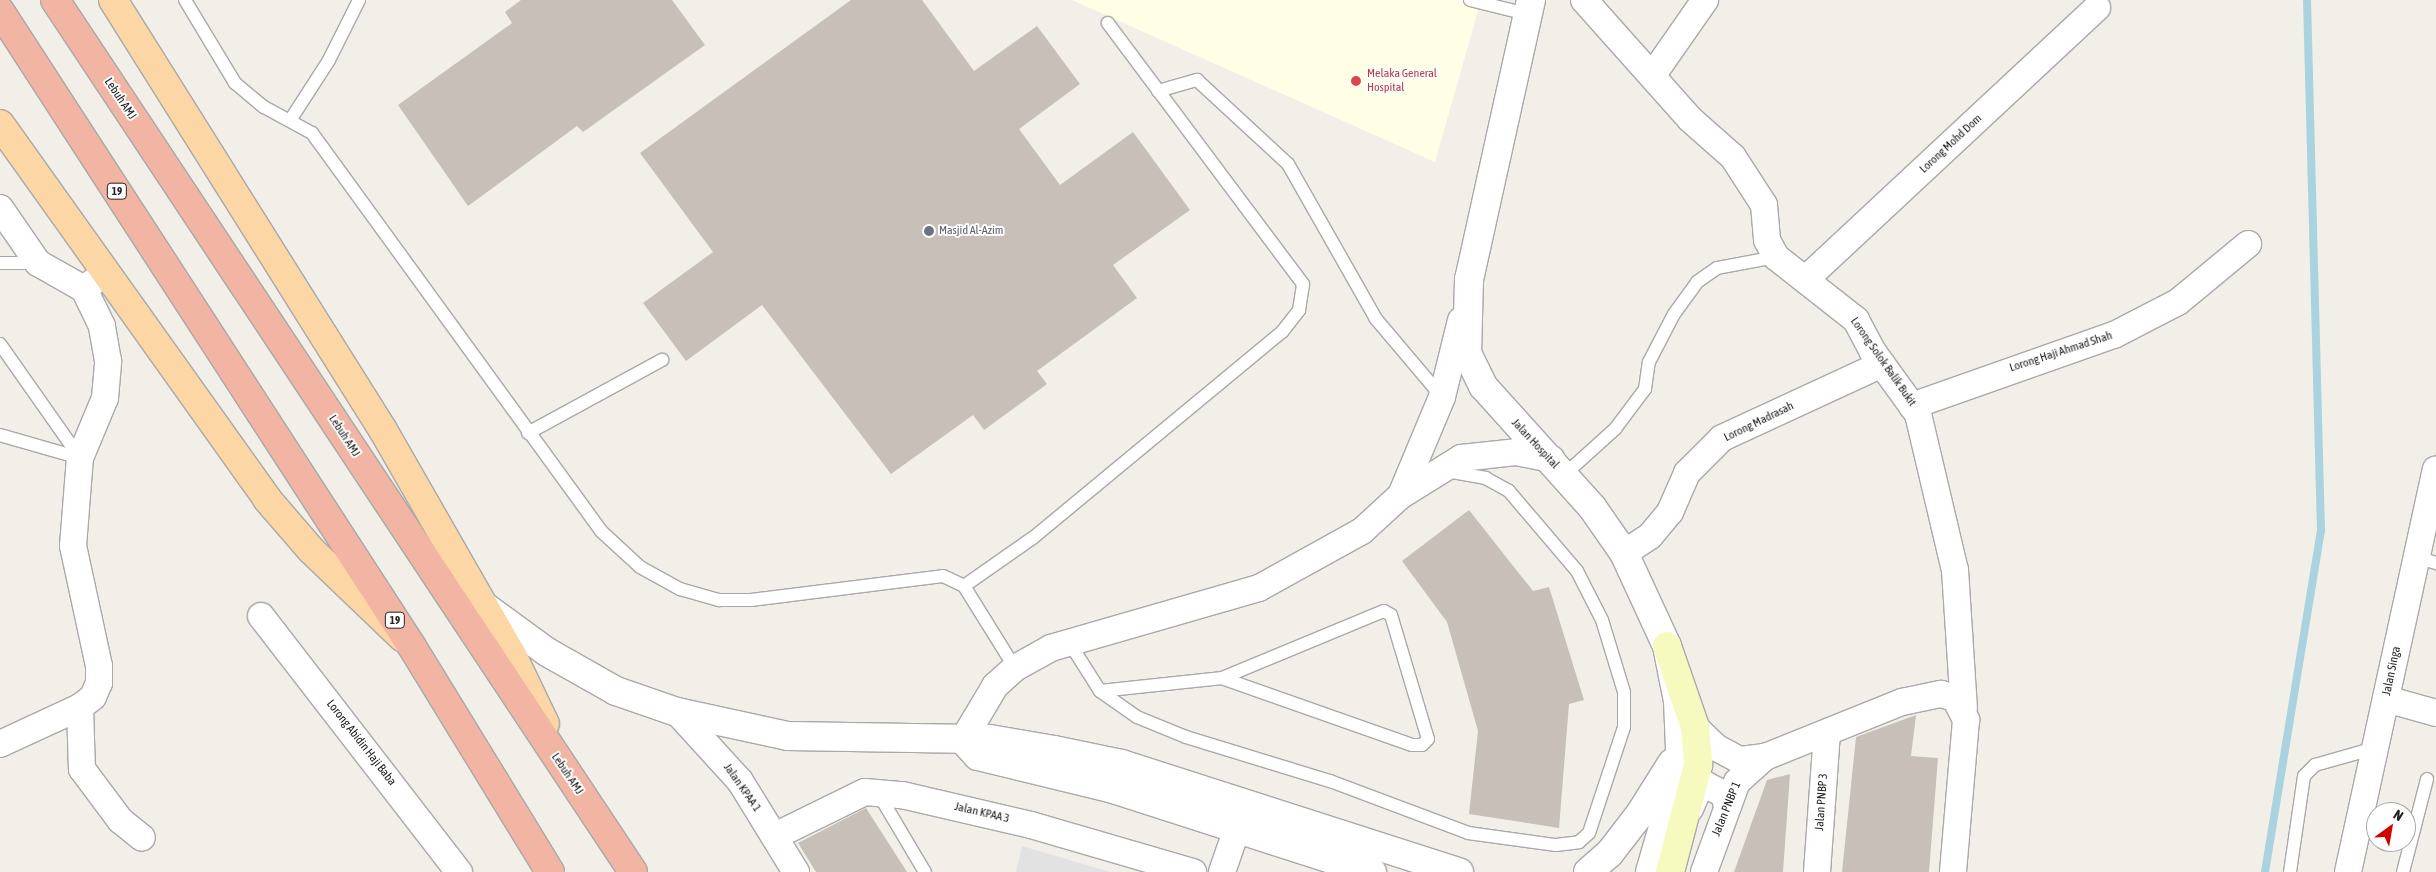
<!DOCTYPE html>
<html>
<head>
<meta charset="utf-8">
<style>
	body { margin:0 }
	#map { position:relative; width:2436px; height:872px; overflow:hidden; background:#f2efe9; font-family:"Asap Condensed",sans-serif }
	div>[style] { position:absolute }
	.education>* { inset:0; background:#ffffe5 }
	.parking>* { inset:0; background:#e2e2e2 }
	.stream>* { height:8px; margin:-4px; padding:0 4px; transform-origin:4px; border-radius:4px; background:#aad3df }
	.building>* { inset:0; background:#c7bfb8 }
	.roads { filter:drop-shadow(1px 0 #a9a9a9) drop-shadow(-1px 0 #a9a9a9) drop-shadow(0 1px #a9a9a9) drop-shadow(0 -1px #a9a9a9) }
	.service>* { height:12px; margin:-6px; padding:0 6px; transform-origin:6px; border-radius:6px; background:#fff }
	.minor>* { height:26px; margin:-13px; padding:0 13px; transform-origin:13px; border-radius:13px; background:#fff }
	.tertiary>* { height:28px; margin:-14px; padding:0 14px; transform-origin:14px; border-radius:14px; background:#fff }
	.secondary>* { height:28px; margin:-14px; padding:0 14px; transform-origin:14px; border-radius:14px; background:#f7fabf }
	.primary>* { height:28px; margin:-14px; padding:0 14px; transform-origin:14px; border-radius:14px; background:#fcd6a4 }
	.trunk>* { height:28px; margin:-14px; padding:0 14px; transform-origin:14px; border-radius:14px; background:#f2b4a3 }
	.dots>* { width:14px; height:14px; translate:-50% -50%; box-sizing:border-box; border:2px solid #fff; border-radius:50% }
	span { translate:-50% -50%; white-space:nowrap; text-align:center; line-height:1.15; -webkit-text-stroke:4px #fff; paint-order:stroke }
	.shield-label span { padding:1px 4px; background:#fff; border:1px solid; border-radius:4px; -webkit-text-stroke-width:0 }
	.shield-label { font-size:11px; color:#222; font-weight:700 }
	.health-label { font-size:12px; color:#be3a42 }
	.left { translate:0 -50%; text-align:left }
	.street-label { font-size:12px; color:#222 }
	.worship-label { font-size:12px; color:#5b616d }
	.north { position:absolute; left:2366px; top:802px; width:50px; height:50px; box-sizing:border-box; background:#fff; border:1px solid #a7a7a7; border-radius:50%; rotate:32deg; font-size:14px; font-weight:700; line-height:20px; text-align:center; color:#222 }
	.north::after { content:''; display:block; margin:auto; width:18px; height:22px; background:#d40000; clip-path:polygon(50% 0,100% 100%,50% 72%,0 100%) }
</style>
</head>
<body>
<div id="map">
	<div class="education">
		<div style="clip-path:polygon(1072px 0,1481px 0,1435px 162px)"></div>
	</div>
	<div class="parking">
		<div style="clip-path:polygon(1022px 846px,1110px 872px,1016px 872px)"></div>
	</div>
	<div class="stream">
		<div style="left:2265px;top:872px;width:346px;rotate:-80.7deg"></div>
		<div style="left:2321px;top:531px;width:531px;rotate:-91.51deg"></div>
	</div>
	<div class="building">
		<div style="clip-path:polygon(521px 0,672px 0,705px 45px,583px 132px,577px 126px,468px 206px,398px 105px,512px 23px,505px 12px)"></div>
		<div style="clip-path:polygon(851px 0,922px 0,974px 71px,1037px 26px,1080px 84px,1019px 129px,1060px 185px,1133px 132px,1190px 210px,1113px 265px,1137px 298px,1037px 371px,1047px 384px,984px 430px,973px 415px,891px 474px,762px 305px,686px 361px,643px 303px,713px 252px,640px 153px)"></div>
		<div style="clip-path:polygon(1469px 510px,1533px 591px,1549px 587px,1584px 700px,1569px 704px,1559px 828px,1469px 814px,1478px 731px,1447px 622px,1402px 561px)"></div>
		<div style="clip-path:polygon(1916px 715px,1911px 756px,1938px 758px,1929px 872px,1842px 872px,1856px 737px)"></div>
		<div style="clip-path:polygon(1790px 774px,1783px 872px,1734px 872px,1767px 780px)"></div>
		<div style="clip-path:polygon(866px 808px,907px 872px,816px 872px,798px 843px)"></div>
	</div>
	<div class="roads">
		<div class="service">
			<div style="left:185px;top:0;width:97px;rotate:58.9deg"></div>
			<div style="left:235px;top:83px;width:38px;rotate:40deg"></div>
			<div style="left:264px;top:107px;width:55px;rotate:28.4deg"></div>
			<div style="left:312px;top:133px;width:492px;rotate:54deg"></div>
			<div style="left:601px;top:531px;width:53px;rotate:42.7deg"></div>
			<div style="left:640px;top:567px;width:46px;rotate:28.8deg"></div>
			<div style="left:680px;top:589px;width:41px;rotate:15.8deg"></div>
			<div style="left:719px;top:600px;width:32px"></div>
			<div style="left:751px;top:600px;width:193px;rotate:-7.1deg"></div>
			<div style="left:943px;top:576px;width:23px;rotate:25deg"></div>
			<div style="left:964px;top:586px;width:97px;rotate:58.1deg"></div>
			<div style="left:1470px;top:0;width:59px;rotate:13.8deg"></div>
			<div style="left:1158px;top:91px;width:41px;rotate:-15.8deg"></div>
			<div style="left:1197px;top:80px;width:124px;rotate:42.7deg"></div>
			<div style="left:1288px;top:164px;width:178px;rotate:60.4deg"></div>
			<div style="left:1376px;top:319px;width:102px;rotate:49.8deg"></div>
			<div style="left:291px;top:119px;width:70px;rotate:-57.2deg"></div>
			<div style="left:329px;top:60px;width:67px;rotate:-63.4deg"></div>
			<div style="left:0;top:263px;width:37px"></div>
			<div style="left:0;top:344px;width:139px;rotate:54.9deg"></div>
			<div style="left:80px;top:458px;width:83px;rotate:-164deg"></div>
			<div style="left:528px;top:433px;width:153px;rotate:-28.6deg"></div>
			<div style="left:1564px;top:475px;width:69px;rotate:-42deg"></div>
			<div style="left:1615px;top:429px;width:50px;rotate:-53.1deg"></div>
			<div style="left:1645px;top:389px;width:27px;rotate:-82deg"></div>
			<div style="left:1649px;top:362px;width:54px;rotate:-62.5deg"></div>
			<div style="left:1674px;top:314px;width:39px;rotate:-54deg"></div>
			<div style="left:1697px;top:282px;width:24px;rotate:-35deg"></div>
			<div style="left:1717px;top:268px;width:60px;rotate:-10.6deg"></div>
			<div style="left:2417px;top:557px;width:20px;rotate:18deg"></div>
			<div style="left:964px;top:586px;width:85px;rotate:-35deg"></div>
			<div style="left:1034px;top:537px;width:322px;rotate:-39.6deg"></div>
			<div style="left:1282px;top:332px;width:28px;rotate:-52deg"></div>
			<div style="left:1299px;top:310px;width:26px;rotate:-81deg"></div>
			<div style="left:1303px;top:284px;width:326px;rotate:-126.8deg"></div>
			<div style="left:1069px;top:642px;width:58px;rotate:57.7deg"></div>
			<div style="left:1100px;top:691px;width:45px;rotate:35.1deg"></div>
			<div style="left:1137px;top:717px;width:53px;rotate:22.2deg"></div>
			<div style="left:1186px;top:737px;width:151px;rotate:17deg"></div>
			<div style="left:1330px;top:781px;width:147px;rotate:20.6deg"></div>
			<div style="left:1468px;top:833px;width:89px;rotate:7.8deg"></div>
			<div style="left:1556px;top:845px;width:23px;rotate:-7deg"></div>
			<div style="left:1579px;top:842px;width:13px;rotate:-42deg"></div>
			<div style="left:1589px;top:833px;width:112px;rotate:-71.7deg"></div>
			<div style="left:1624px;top:727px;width:35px;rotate:-90deg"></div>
			<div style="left:1624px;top:692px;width:75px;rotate:-107deg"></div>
			<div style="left:1602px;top:620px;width:55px;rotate:-117deg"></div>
			<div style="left:1577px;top:571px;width:105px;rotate:-130.4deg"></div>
			<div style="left:1509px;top:491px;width:26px;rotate:-151deg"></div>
			<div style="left:1486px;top:478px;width:40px;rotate:-170deg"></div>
			<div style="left:1100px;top:691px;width:123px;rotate:-6.1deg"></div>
			<div style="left:1222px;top:678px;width:175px;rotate:-22.5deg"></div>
			<div style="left:1384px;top:611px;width:8px;rotate:30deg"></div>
			<div style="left:1391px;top:615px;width:129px;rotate:73.4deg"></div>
			<div style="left:1428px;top:739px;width:8px;rotate:135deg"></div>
			<div style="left:1422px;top:745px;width:10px;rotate:180deg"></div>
			<div style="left:1412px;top:745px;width:201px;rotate:-160.6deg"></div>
			<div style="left:878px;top:793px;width:92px;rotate:59.3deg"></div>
			<div style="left:2290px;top:872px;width:97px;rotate:-81.7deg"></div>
			<div style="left:2304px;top:776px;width:16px;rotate:-45deg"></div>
			<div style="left:2315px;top:765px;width:62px;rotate:-15.8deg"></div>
			<div style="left:2403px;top:872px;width:96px;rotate:-75.5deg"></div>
		</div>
		<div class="minor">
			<div style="left:1584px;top:0;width:159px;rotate:48.3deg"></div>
			<div style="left:1690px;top:119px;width:57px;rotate:41.5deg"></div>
			<div style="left:1733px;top:157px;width:57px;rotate:57.1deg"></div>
			<div style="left:1764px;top:205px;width:35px;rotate:85deg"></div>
			<div style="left:1767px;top:240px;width:19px;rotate:62deg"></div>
			<div style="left:1776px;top:257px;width:102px;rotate:38.2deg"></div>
			<div style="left:1856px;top:320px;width:36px;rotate:62deg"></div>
			<div style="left:1873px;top:352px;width:77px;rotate:54deg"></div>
			<div style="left:1918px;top:414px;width:160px;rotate:76.7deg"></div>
			<div style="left:1955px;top:570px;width:138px;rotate:86.3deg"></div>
			<div style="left:1652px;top:76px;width:93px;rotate:-55.1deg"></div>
			<div style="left:0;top:208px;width:67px;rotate:55.4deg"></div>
			<div style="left:38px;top:263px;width:53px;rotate:29.5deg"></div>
			<div style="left:84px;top:289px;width:16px;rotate:-38deg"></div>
			<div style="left:1806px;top:279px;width:398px;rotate:-43deg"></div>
			<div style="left:1912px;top:406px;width:214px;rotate:-19.4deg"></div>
			<div style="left:2114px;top:335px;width:72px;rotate:-27.3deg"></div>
			<div style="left:2178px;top:302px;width:91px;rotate:-39.6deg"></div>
			<div style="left:1401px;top:495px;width:106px;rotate:-67.3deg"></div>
			<div style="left:1442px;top:397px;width:79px;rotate:-76.1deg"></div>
			<div style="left:1624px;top:553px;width:31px;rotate:-33deg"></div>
			<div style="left:1650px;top:536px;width:31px;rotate:-50deg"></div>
			<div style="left:1670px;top:512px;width:43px;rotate:-66.4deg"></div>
			<div style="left:1687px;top:473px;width:49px;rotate:-45deg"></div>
			<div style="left:1722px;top:438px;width:176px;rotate:-24.8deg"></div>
			<div style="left:261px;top:616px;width:324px;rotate:52.3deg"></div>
			<div style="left:2386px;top:699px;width:52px;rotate:15.6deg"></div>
			<div style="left:80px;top:707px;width:62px;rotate:88.2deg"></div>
			<div style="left:82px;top:769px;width:64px;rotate:53.3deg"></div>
			<div style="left:120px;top:820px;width:28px;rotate:39deg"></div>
			<div style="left:677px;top:712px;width:93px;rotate:47.6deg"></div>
			<div style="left:740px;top:781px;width:107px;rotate:58.4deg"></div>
			<div style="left:1695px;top:727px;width:30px;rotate:44deg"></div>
			<div style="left:1717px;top:748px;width:26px;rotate:28deg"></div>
			<div style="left:1740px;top:760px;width:25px;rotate:-7deg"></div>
			<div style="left:1765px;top:757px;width:148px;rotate:-21.9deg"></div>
			<div style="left:1902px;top:702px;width:40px;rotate:-12deg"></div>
			<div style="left:1941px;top:694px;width:15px;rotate:16deg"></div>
			<div style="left:1955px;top:698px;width:25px;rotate:63deg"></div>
			<div style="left:1966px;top:720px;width:153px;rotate:94.9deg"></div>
			<div style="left:963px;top:740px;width:63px;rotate:-59.3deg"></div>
			<div style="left:995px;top:686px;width:27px;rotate:-42deg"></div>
			<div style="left:1015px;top:668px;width:41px;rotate:-29.1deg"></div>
			<div style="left:1051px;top:648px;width:216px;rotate:-16.1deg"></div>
			<div style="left:1259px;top:588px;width:118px;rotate:-29deg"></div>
			<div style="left:1362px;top:531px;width:52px;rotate:-42.6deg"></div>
			<div style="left:1400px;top:496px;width:72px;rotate:-31.9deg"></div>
			<div style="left:1461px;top:458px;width:55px;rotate:-6.2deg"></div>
			<div style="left:1516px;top:452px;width:36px;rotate:11deg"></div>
			<div style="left:0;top:744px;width:88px;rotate:-24.8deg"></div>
			<div style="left:80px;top:707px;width:16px;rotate:-38deg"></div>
			<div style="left:93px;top:697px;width:15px;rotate:-67deg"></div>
			<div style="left:99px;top:683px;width:17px;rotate:-90deg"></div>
			<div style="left:99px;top:666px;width:123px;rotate:-102.2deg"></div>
			<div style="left:73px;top:546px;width:88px;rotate:-85.5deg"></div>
			<div style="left:80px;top:458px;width:65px;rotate:-67.4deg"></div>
			<div style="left:105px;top:398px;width:37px;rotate:-85deg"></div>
			<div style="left:108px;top:361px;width:36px;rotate:-100deg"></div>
			<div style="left:102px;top:326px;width:41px;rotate:-115.9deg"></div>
			<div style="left:1690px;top:809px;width:23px;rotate:-67deg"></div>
			<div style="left:1699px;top:788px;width:8px;rotate:-23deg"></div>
			<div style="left:1706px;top:785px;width:20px;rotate:27deg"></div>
			<div style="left:1724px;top:794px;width:12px;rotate:76deg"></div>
			<div style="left:775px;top:836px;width:100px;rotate:-26.1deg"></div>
			<div style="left:865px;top:792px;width:37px;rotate:5deg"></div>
			<div style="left:902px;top:795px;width:132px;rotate:13.1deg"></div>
			<div style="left:1031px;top:825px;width:169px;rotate:16.2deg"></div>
			<div style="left:1222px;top:872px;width:68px;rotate:-71deg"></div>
			<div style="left:1704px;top:872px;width:96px;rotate:-69.9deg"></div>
			<div style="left:1737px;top:782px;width:38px;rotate:-42deg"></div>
			<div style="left:1817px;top:872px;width:139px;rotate:-85.9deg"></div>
			<div style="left:2348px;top:872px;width:412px;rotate:-77.7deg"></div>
		</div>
		<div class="tertiary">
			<div style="left:1531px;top:0;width:286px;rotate:102.5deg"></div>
			<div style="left:1469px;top:279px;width:74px;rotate:91.5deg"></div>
			<div style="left:1467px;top:353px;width:37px;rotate:64deg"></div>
			<div style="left:1483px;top:386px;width:163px;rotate:48deg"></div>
			<div style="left:1592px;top:507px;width:56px;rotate:55.2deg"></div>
			<div style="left:1624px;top:553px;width:102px;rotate:65.2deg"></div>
			<div style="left:1667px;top:646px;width:56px;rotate:78.7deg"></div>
			<div style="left:1678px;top:701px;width:47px;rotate:87.6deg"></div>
			<div style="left:1680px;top:748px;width:31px;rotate:96deg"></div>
			<div style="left:1677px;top:779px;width:97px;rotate:106.2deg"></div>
			<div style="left:484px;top:606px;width:78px;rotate:36.1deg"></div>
			<div style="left:547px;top:652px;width:79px;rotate:29.5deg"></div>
			<div style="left:616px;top:691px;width:65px;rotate:19deg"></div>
			<div style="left:677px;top:712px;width:114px;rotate:12.2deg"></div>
			<div style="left:788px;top:736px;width:202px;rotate:0.9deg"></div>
			<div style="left:990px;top:739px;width:65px;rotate:9.8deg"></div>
			<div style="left:1054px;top:750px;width:69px;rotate:11.6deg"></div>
			<div style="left:1122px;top:764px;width:354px;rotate:17.8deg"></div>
			<div style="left:963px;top:740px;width:22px;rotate:47deg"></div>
			<div style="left:978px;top:756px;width:139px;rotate:13.7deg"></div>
			<div style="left:1113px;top:789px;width:272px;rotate:17.8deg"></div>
			<div style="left:1588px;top:872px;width:28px;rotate:-41deg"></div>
			<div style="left:1609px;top:854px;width:51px;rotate:-52.2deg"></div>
			<div style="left:1640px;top:814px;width:60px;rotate:-57.9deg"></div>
		</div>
		<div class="secondary">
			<div style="left:1667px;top:646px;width:86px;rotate:70.9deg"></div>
			<div style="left:1695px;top:727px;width:38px;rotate:85deg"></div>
			<div style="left:1698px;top:765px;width:111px;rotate:104.7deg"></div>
		</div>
		<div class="primary">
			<div style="left:113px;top:0;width:508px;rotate:57.88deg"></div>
			<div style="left:383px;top:430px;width:259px;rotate:60.2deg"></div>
			<div style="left:512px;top:655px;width:76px;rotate:64.4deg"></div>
			<div style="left:0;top:124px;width:460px;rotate:54.5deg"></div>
			<div style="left:267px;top:499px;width:67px;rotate:49.2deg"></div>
			<div style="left:311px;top:550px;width:126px;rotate:43.7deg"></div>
		</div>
		<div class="trunk">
			<div style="left:55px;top:0;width:1046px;rotate:56.46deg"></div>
			<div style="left:0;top:11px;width:756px;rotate:57.05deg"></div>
			<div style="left:411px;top:645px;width:266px;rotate:58.5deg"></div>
		</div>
	</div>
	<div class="dots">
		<div style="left:1356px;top:81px;background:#e0444e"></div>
		<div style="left:929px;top:231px;background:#6b7280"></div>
	</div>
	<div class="shield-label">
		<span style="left:117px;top:191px">19</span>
		<span style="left:395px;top:620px">19</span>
	</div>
	<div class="health-label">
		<span class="left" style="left:1367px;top:81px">Melaka General<br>Hospital</span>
	</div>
	<div class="street-label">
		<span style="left:120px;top:99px;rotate:56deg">Lebuh AMJ</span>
		<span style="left:1951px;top:144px;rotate:-43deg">Lorong Mohd Dom</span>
		<span style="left:2061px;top:352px;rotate:-18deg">Lorong Haji Ahmad Shah</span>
		<span style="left:1883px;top:362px;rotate:55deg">Lorong Solok Balik Bukit</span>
		<span style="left:1759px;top:422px;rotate:-26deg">Lorong Madrasah</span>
		<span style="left:344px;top:436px;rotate:57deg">Lebuh AMJ</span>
		<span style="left:1535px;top:444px;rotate:47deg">Jalan Hospital</span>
		<span style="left:2392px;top:671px;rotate:-78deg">Jalan Singa</span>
		<span style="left:361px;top:743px;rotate:52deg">Lorong Abidin Haji Baba</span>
		<span style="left:567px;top:774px;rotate:56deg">Lebuh AMJ</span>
		<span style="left:742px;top:788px;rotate:55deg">Jalan KPAA 1</span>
		<span style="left:1822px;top:802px;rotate:-86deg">Jalan PNBP 3</span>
		<span style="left:1727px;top:809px;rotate:-68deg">Jalan PNBP 1</span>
		<span style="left:982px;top:813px;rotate:13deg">Jalan KPAA 3</span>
	</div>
	<div class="worship-label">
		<span class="left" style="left:939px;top:231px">Masjid Al-Azim</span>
	</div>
	<div class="north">N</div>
</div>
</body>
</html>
